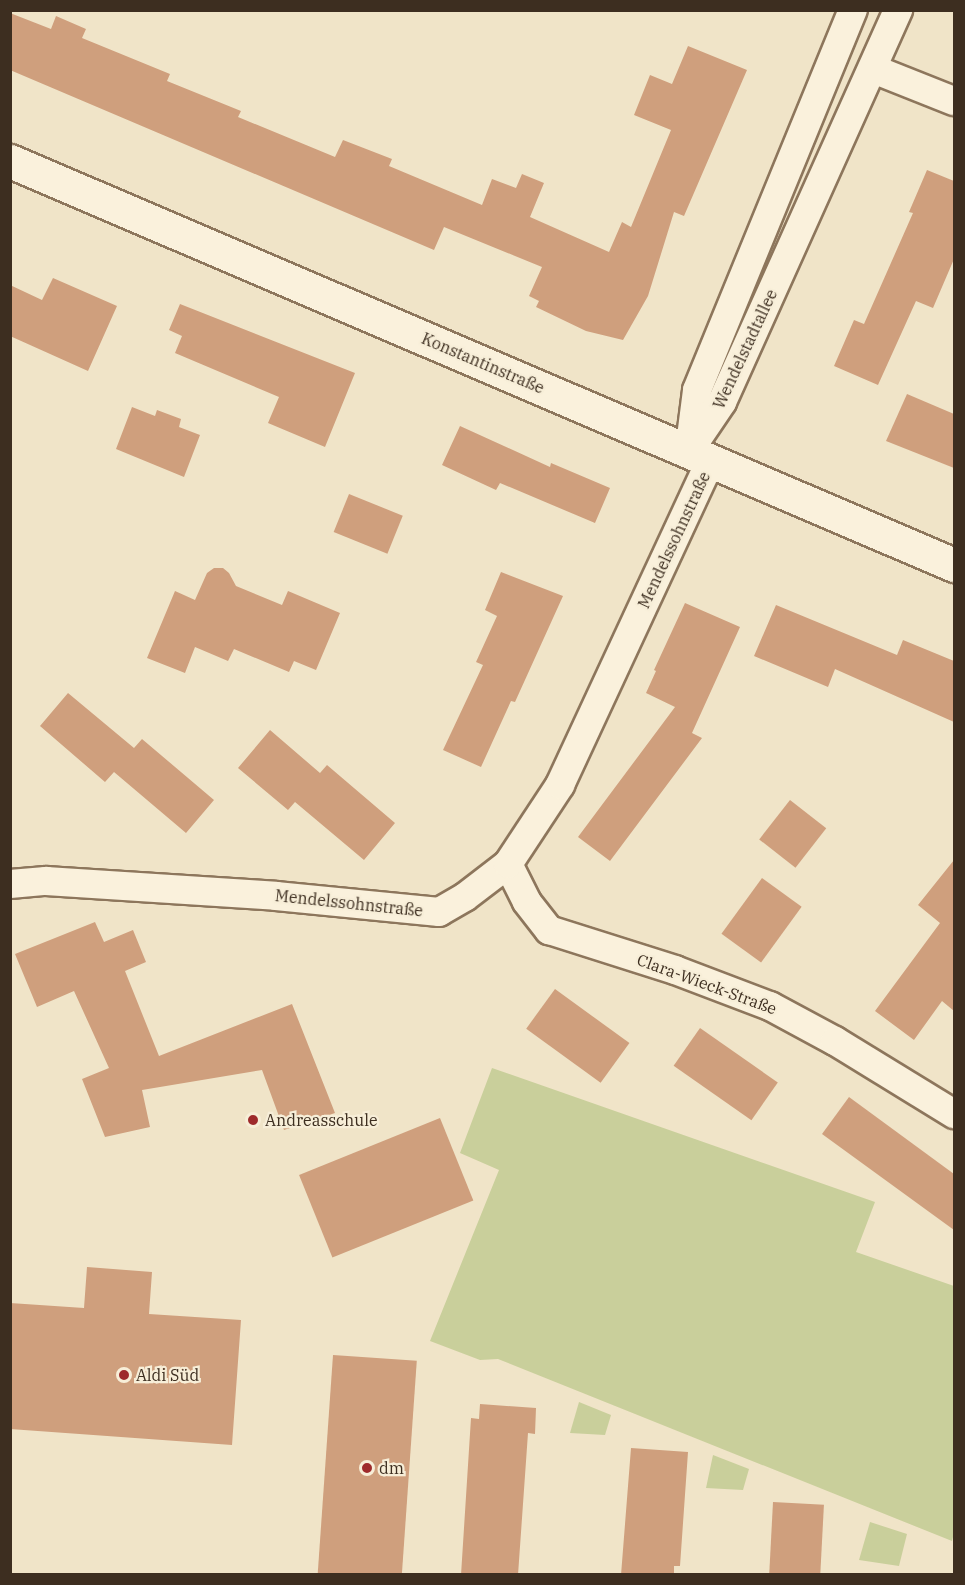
<!DOCTYPE html>
<html>
<head>
<meta charset="utf-8">
<style>
	body { margin:0 }
	#map { position:relative; width:965px; height:1585px; overflow:hidden; background:#f0e4c8; font-family:"IBM Plex Serif",serif }
	div>[style] { position:absolute }
	.green>* { inset:0; background:#c9cf9b }
	.building>* { inset:0; background:#cf9f7d; transform-origin:0 0 }
	.roads { filter:drop-shadow(2px 0 #8d765c) drop-shadow(-2px 0 #8d765c) drop-shadow(0 2px #8d765c) drop-shadow(0 -2px #8d765c) }
	.street>* { height:28px; margin:-14px; padding:0 14px; transform-origin:14px; border-radius:14px; background:#faf1dc }
	.secondary>* { height:33px; margin:-16.5px; padding:0 16.5px; transform-origin:16.5px; border-radius:16.5px; background:#faf1dc }
	.dots>* { width:16px; height:16px; translate:-50% -50%; box-sizing:border-box; border:3px solid #f7eed8; border-radius:50% }
	span { translate:-50% -50%; white-space:nowrap; text-align:center; line-height:1.15; -webkit-text-stroke:4.5px #f7eed8; paint-order:stroke }
	.street-label { font-size:16px; color:#3d2e20 }
	.poi-label { font-size:16px; color:#3d2e20 }
	.left { translate:0 -50%; text-align:left }
	.frame { position:absolute; inset:0; border:12px solid #3d2e20; pointer-events:none }
</style>
</head>
<body>
<div id="map">
	<div class="green">
		<div style="clip-path:polygon(492px 1068px,875px 1202px,856px 1252px,954px 1286px,954px 1533px,952px 1541px,498px 1359px,480px 1360px,430px 1341px,499px 1170px,460px 1153px)"></div>
		<div style="clip-path:polygon(579px 1402px,611px 1415px,605px 1435px,570px 1433px)"></div>
		<div style="clip-path:polygon(713px 1455px,749px 1469px,743px 1490px,706px 1488px)"></div>
		<div style="clip-path:polygon(870px 1522px,907px 1534px,899px 1566px,859px 1560px)"></div>
	</div>
	<div class="building">
		<div style="clip-path:polygon(10px 13px,51px 29px,56px 16px,86px 29px,82px 38px,170px 74px,167px 81px,241px 111px,238px 117px,335px 157px,343px 140px,392px 159px,389px 166px,482px 205px,492px 179px,516px 188px,522px 174px,544px 183px,530px 217px,609px 252px,622px 222px,631px 227px,671px 130px,634px 115px,650px 75px,672px 84px,688px 46px,747px 70px,684px 216px,674px 212px,648px 296px,623px 340px,586px 331px,536px 307px,539px 301px,529px 296px,542px 267px,444px 227px,434px 250px,10px 70px)"></div>
		<div style="clip-path:polygon(927px 170px,954px 181px,954px 259px,933px 308px,916px 301px,878px 385px,834px 366px,854px 320px,864px 324px,913px 213px,909px 212px)"></div>
		<div style="clip-path:polygon(53px 278px,117px 306px,88px 371px,10px 336px,10px 285px,42px 300px)"></div>
		<div style="clip-path:polygon(180px 304px,355px 373px,325px 447px,268px 423px,279px 397px,175px 353px,182px 336px,169px 330px)"></div>
		<div style="clip-path:polygon(907px 394px,954px 414px,954px 468px,886px 441px)"></div>
		<div style="clip-path:polygon(132px 407px,155px 416px,157px 410px,181px 419px,179px 427px,200px 435px,184px 477px,116px 449px)"></div>
		<div style="clip-path:polygon(460px 426px,550px 467px,551px 463px,610px 488px,595px 523px,500px 483px,496px 490px,442px 465px)"></div>
		<div style="left:349px;top:494px;width:58px;height:41px;rotate:22deg"></div>
		<div style="clip-path:polygon(214px 568px,223px 568px,229px 573px,236px 586px,282px 605px,288px 591px,340px 613px,316px 670px,294px 661px,289px 672px,234px 649px,228px 661px,195px 647px,185px 673px,147px 658px,175px 591px,195px 600px,207px 573px)"></div>
		<div style="clip-path:polygon(501px 572px,563px 596px,515px 702px,511px 701px,481px 767px,443px 750px,483px 665px,476px 662px,497px 616px,485px 610px)"></div>
		<div style="clip-path:polygon(685px 603px,740px 627px,692px 733px,702px 738px,610px 861px,578px 837px,675px 707px,646px 693px,656px 671px,654px 670px)"></div>
		<div style="clip-path:polygon(776px 605px,897px 655px,903px 640px,954px 661px,954px 722px,835px 669px,828px 687px,754px 656px)"></div>
		<div style="clip-path:polygon(68px 693px,134px 748px,142px 739px,214px 800px,186px 833px,114px 772px,105px 782px,40px 726px)"></div>
		<div style="clip-path:polygon(270px 730px,320px 773px,327px 765px,395px 823px,364px 860px,295px 802px,288px 810px,238px 768px)"></div>
		<div style="left:790px;top:800px;width:46px;height:50px;rotate:38deg"></div>
		<div style="clip-path:polygon(954px 860px,954px 1011px,942px 1001px,914px 1040px,875px 1011px,940px 923px,918px 905px)"></div>
		<div style="left:762px;top:878px;width:49px;height:69px;rotate:36deg"></div>
		<div style="clip-path:polygon(95px 922px,104px 942px,133px 930px,146px 962px,125px 971px,159px 1056px,292px 1004px,335px 1113px,284px 1130px,262px 1070px,142px 1090px,150px 1127px,105px 1137px,82px 1079px,109px 1068px,74px 991px,37px 1007px,15px 954px)"></div>
		<div style="left:555px;top:989px;width:92px;height:49px;rotate:36deg"></div>
		<div style="left:700px;top:1028px;width:95px;height:46px;rotate:35deg"></div>
		<div style="clip-path:polygon(849px 1097px,954px 1174px,954px 1230px,822px 1134px)"></div>
		<div style="left:440px;top:1118px;width:89px;height:152px;rotate:68deg"></div>
		<div style="clip-path:polygon(87px 1267px,152px 1272px,149px 1314px,241px 1320px,232px 1445px,10px 1429px,10px 1303px,84px 1308px)"></div>
		<div style="left:333px;top:1355px;width:84px;height:221px;rotate:4deg"></div>
		<div style="clip-path:polygon(480px 1404px,536px 1408px,535px 1434px,528px 1433px,518px 1575px,461px 1575px,471px 1418px,479px 1419px)"></div>
		<div style="clip-path:polygon(631px 1448px,688px 1452px,680px 1566px,674px 1566px,674px 1575px,621px 1575px)"></div>
		<div style="left:773px;top:1502px;width:51px;height:73px;rotate:3deg"></div>
	</div>
	<div class="roads">
		<div class="street">
			<div style="left:873px;top:69px;width:87px;rotate:21.6deg"></div>
			<div style="left:690px;top:445px;width:55px;rotate:-82.7deg"></div>
			<div style="left:697px;top:390px;width:411px;rotate:-67.7deg"></div>
			<div style="left:689px;top:451px;width:59px;rotate:-56deg"></div>
			<div style="left:722px;top:402px;width:430px;rotate:-65.8deg"></div>
			<div style="left:508px;top:864px;width:42px;rotate:63.4deg"></div>
			<div style="left:527px;top:902px;width:36px;rotate:52deg"></div>
			<div style="left:549px;top:930px;width:132px;rotate:17.6deg"></div>
			<div style="left:675px;top:970px;width:102px;rotate:20.8deg"></div>
			<div style="left:770px;top:1006px;width:74px;rotate:28.3deg"></div>
			<div style="left:835px;top:1041px;width:140px;rotate:31.5deg"></div>
			<div style="left:10px;top:884px;width:36px;rotate:-5deg"></div>
			<div style="left:46px;top:881px;width:230px;rotate:3.7deg"></div>
			<div style="left:276px;top:896px;width:164px;rotate:5.6deg"></div>
			<div style="left:439px;top:912px;width:30px;rotate:-30deg"></div>
			<div style="left:465px;top:897px;width:54px;rotate:-37.5deg"></div>
			<div style="left:508px;top:864px;width:95px;rotate:-56.6deg"></div>
			<div style="left:560px;top:785px;width:358px;rotate:-65.1deg"></div>
		</div>
		<div class="secondary">
			<div style="left:10px;top:161px;width:1027px;rotate:23.17deg"></div>
		</div>
	</div>
	<div class="dots">
		<div style="left:253px;top:1120px;background:#9e2a2b"></div>
		<div style="left:124px;top:1375px;background:#9e2a2b"></div>
		<div style="left:367px;top:1468px;background:#9e2a2b"></div>
	</div>
	<div class="street-label">
		<span style="left:745px;top:349px;rotate:-65deg">Wendelstadtallee</span>
		<span style="left:483px;top:363px;rotate:23deg">Konstantinstraße</span>
		<span style="left:674px;top:540px;rotate:-65deg">Mendelssohnstraße</span>
		<span style="left:349px;top:903px;rotate:6deg">Mendelssohnstraße</span>
		<span style="left:707px;top:984px;rotate:20deg">Clara-Wieck-Straße</span>
	</div>
	<div class="poi-label">
		<span class="left" style="left:265px;top:1120px">Andreasschule</span>
		<span class="left" style="left:136px;top:1375px">Aldi Süd</span>
		<span class="left" style="left:379px;top:1468px">dm</span>
	</div>
	<div class="frame"></div>
</div>
</body>
</html>
